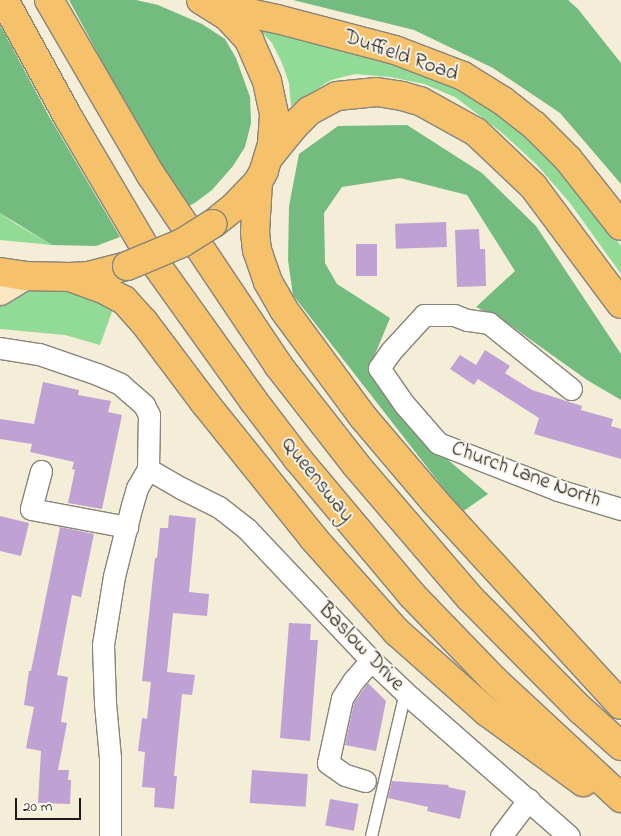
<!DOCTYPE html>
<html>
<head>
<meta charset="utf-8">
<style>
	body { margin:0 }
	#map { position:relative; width:621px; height:836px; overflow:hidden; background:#f4edd7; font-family:"Indie Flower",sans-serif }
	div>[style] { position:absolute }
	.green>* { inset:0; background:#91db97 }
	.forest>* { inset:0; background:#74bb80 }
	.building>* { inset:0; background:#bfa2d3; transform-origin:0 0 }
	.roads { filter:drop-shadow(1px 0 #88847a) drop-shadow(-1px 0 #88847a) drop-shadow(0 1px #88847a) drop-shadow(0 -1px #88847a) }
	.lane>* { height:11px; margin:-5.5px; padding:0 5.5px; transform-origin:5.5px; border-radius:5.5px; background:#fff }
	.street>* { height:21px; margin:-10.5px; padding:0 10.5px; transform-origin:10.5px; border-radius:10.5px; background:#fff }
	.secondary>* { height:28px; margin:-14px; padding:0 14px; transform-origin:14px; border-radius:14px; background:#fbe6c4 }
	.primary>* { height:28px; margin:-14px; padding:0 14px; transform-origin:14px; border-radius:14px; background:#f5c16b }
	.highway>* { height:28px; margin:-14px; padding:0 14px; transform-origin:14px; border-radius:14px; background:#f5c16b }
	.bridges { filter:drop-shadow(1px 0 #88847a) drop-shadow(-1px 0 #88847a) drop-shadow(0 1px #88847a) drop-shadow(0 -1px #88847a) }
	.highway-bridge>* { height:28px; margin:-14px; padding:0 14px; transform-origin:14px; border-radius:14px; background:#f5c16b }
	span { translate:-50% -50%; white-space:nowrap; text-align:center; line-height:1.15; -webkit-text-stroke:4px #fbf7ec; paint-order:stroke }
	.street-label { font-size:21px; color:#1c1c1c }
	.scale { position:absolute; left:15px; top:798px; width:66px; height:22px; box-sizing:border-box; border:2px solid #1c1c1c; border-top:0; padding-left:6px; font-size:15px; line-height:18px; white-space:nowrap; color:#1c1c1c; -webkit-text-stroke:4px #fbf7ec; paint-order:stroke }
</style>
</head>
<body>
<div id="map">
	<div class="green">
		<div style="clip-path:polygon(262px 25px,396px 60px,484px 101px,554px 157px,621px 246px,621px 274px,570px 203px,537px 165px,500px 131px,455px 97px,424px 84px,390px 77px,355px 74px,331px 80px,291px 106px,289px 83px,282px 63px,272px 43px,260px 30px)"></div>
		<div style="clip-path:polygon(0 213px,16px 224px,52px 245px,0 240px)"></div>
		<div style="clip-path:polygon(26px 289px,75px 292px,104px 302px,113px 309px,100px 345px,65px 335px,0 329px,0 305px)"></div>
	</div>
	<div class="forest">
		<div style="clip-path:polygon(69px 0,136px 0,158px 5px,202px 24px,225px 39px,236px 58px,250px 97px,251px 123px,245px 147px,233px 166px,212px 190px,196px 202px,186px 208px,126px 106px)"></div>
		<div style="clip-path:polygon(293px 0,568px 0,578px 9px,621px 63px,621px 184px,560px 113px,493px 68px,414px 30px)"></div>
		<div style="clip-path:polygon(0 25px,50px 118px,120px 237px,96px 246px,52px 245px,0 213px)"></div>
		<div style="clip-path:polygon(407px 125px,482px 173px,536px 226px,621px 354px,621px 400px,587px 380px,510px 325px,476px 307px,515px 271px,467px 195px,400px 178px,342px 187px,324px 213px,325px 263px,337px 284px,390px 318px,369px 369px,420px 436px,488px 494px,462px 512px,293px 295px,288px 260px,289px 206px,299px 154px,338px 126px)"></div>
	</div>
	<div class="building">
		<div style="left:446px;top:222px;width:25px;height:51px;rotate:88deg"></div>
		<div style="clip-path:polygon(479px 229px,480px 249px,485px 249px,486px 286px,457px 287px,455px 230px)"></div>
		<div style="left:356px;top:244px;width:21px;height:32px"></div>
		<div style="clip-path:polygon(485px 350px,510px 366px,505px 373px,532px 390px,582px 406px,581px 410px,613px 419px,611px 426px,621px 429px,621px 459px,534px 434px,539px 418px,478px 379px,474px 385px,450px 369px,460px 355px,476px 365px)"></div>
		<div style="clip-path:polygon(43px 382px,79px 390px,78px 395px,111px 401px,108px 412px,122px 415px,102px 509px,68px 503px,75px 470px,72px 469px,74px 462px,30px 452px,32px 444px,0 439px,0 419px,34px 424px)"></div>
		<div style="clip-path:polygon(169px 515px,196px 518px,189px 592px,209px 594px,207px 616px,173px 613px,167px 672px,195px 675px,192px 695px,182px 694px,174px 776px,177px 776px,174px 809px,154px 807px,155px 788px,142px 787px,145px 752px,138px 751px,142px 718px,147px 719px,151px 682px,142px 681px,155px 558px,157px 558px,160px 528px,168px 528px)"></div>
		<div style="clip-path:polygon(0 516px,29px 523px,21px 556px,0 551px)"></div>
		<div style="clip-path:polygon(60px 527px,94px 534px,81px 597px,72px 595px,57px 675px,68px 677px,61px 722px,67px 723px,58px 770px,69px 770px,68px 780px,71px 780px,70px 804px,38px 803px,41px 751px,26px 748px,34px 707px,24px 705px,29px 671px,31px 671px)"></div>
		<div style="clip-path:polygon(289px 623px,311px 624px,310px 640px,318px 640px,310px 741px,280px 738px)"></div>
		<div style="clip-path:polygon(368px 683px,386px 701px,376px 751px,345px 745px,354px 703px)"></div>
		<div style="left:252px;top:770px;width:56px;height:33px;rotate:4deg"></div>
		<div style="clip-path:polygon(392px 781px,449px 785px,448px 787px,466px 791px,460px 819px,427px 811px,428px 807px,388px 798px)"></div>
		<div style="left:330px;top:799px;width:29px;height:27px;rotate:10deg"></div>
	</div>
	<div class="roads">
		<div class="lane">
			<div style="left:371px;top:836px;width:148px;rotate:-76.7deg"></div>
		</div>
		<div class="street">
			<div style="left:0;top:348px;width:39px;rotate:9deg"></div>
			<div style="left:39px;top:354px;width:61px;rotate:19deg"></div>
			<div style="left:97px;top:374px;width:25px;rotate:23deg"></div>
			<div style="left:120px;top:384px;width:32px;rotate:41deg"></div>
			<div style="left:144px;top:405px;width:11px;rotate:63deg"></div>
			<div style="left:149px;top:415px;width:54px;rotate:91.1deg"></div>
			<div style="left:148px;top:469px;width:22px;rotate:120deg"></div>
			<div style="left:137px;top:488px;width:18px;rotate:106deg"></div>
			<div style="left:132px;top:505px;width:73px;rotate:104.2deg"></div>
			<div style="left:114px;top:576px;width:70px;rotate:99.1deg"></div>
			<div style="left:103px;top:645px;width:58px;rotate:88deg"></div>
			<div style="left:105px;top:703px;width:55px;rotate:84.8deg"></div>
			<div style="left:110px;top:758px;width:78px;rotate:90deg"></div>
			<div style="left:571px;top:389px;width:105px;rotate:-141.2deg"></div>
			<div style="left:489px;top:323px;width:22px;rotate:-172deg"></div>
			<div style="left:467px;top:320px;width:14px;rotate:-159deg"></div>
			<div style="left:454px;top:315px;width:30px;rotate:180deg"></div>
			<div style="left:424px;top:315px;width:49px;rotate:132.5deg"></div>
			<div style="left:391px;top:351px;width:21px;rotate:125deg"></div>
			<div style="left:379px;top:368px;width:44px;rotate:55.2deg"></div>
			<div style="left:404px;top:404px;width:52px;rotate:48.9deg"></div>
			<div style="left:438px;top:443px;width:129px;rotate:21.4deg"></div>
			<div style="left:558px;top:490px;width:66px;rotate:16.8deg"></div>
			<div style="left:148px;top:469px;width:38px;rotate:30deg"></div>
			<div style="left:181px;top:488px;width:42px;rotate:26.6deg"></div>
			<div style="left:219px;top:507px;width:36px;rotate:38deg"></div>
			<div style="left:247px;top:529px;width:180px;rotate:46.6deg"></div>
			<div style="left:371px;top:660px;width:54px;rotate:43.5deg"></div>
			<div style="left:410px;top:697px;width:211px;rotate:41.2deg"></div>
			<div style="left:41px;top:471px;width:39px;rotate:105deg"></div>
			<div style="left:31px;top:509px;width:98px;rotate:10.6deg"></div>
			<div style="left:365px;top:781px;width:21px;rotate:-163deg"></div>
			<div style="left:345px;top:775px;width:21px;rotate:-145deg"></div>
			<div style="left:328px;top:763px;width:66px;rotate:-77.8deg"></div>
			<div style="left:342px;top:698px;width:20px;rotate:-57deg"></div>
			<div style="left:353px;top:681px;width:28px;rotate:-49deg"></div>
			<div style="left:501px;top:836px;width:46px;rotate:-52.9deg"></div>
		</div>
		<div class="secondary">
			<div style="left:0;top:291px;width:29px;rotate:-31deg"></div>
		</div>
		<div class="primary">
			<div style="left:212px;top:5px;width:66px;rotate:12.2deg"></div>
			<div style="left:277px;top:19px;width:122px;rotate:14.7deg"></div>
			<div style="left:395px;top:50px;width:73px;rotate:20.9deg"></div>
			<div style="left:463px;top:76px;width:47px;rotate:32deg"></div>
			<div style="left:503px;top:101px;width:39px;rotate:38deg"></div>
			<div style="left:534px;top:125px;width:48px;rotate:45deg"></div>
			<div style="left:568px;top:159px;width:85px;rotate:51.7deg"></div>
			<div style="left:269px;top:157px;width:38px;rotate:-51deg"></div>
			<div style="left:293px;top:127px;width:23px;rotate:-45deg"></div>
			<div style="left:309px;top:111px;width:32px;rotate:-28deg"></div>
			<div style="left:337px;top:96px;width:40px;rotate:-5.7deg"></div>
			<div style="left:377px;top:92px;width:25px;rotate:9deg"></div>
			<div style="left:402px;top:96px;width:19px;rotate:16deg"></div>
			<div style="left:420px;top:101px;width:64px;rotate:29deg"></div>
			<div style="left:476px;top:132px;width:79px;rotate:43.5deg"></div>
			<div style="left:533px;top:186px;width:147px;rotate:53.3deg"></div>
		</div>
		<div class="highway">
			<div style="left:4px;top:0;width:133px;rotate:61.3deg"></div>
			<div style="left:68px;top:117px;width:161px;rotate:59.5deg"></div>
			<div style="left:150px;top:256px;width:177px;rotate:54.4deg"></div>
			<div style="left:253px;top:400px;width:73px;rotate:52.8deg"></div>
			<div style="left:297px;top:458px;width:179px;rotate:50deg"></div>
			<div style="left:412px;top:595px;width:117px;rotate:46deg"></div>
			<div style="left:493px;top:679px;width:175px;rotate:42.9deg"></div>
			<div style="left:49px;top:0;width:203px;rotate:59.8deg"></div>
			<div style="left:151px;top:175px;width:229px;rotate:56.2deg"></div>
			<div style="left:278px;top:365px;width:127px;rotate:52deg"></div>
			<div style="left:356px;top:465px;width:175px;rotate:49.4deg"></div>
			<div style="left:470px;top:598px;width:158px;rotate:45.3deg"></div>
			<div style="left:581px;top:710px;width:54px;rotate:42deg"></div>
			<div style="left:201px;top:0;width:31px;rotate:32deg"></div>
			<div style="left:227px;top:16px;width:33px;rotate:47deg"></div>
			<div style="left:249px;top:40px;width:45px;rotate:66.3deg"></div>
			<div style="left:267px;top:81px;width:35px;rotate:78deg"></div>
			<div style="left:274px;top:115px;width:29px;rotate:94deg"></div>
			<div style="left:272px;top:144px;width:28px;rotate:107deg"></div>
			<div style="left:264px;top:171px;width:13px;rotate:119deg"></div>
			<div style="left:258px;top:182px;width:35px;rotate:134deg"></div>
			<div style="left:234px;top:207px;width:27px;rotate:141deg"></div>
			<div style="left:258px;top:182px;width:50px;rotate:93.4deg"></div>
			<div style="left:255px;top:232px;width:18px;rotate:84deg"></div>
			<div style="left:257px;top:250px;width:34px;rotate:71deg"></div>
			<div style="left:268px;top:282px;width:32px;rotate:60deg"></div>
			<div style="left:284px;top:310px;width:133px;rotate:53.6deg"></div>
			<div style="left:363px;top:417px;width:111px;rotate:49.7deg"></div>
			<div style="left:435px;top:502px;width:275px;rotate:47.5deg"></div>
			<div style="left:0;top:272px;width:25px;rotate:9deg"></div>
			<div style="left:25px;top:276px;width:45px;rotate:1.3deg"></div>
			<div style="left:70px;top:277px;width:18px;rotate:-3deg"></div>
			<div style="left:88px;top:276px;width:40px;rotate:-14.4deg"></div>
			<div style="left:70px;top:277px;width:33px;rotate:20deg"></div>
			<div style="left:101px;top:288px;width:26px;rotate:28deg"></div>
			<div style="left:124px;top:300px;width:30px;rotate:48deg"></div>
			<div style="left:144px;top:322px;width:100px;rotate:53.1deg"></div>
			<div style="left:204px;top:402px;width:176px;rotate:51.2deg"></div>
			<div style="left:314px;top:539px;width:125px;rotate:48.3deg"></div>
			<div style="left:397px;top:632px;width:120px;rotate:41.6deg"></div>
			<div style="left:487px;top:712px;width:119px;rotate:36.1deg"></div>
		</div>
	</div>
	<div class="bridges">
		<div class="highway-bridge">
			<div style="left:127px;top:266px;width:60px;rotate:-22.7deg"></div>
			<div style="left:182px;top:243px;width:36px;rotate:-32deg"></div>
		</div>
	</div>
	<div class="street-label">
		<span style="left:401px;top:56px;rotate:19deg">Duffield Road</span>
		<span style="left:526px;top:475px;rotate:20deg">Church Lane North</span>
		<span style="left:317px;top:480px;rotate:51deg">Queensway</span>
		<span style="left:361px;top:647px;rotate:46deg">Baslow Drive</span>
	</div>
	<div class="scale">20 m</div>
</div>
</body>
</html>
